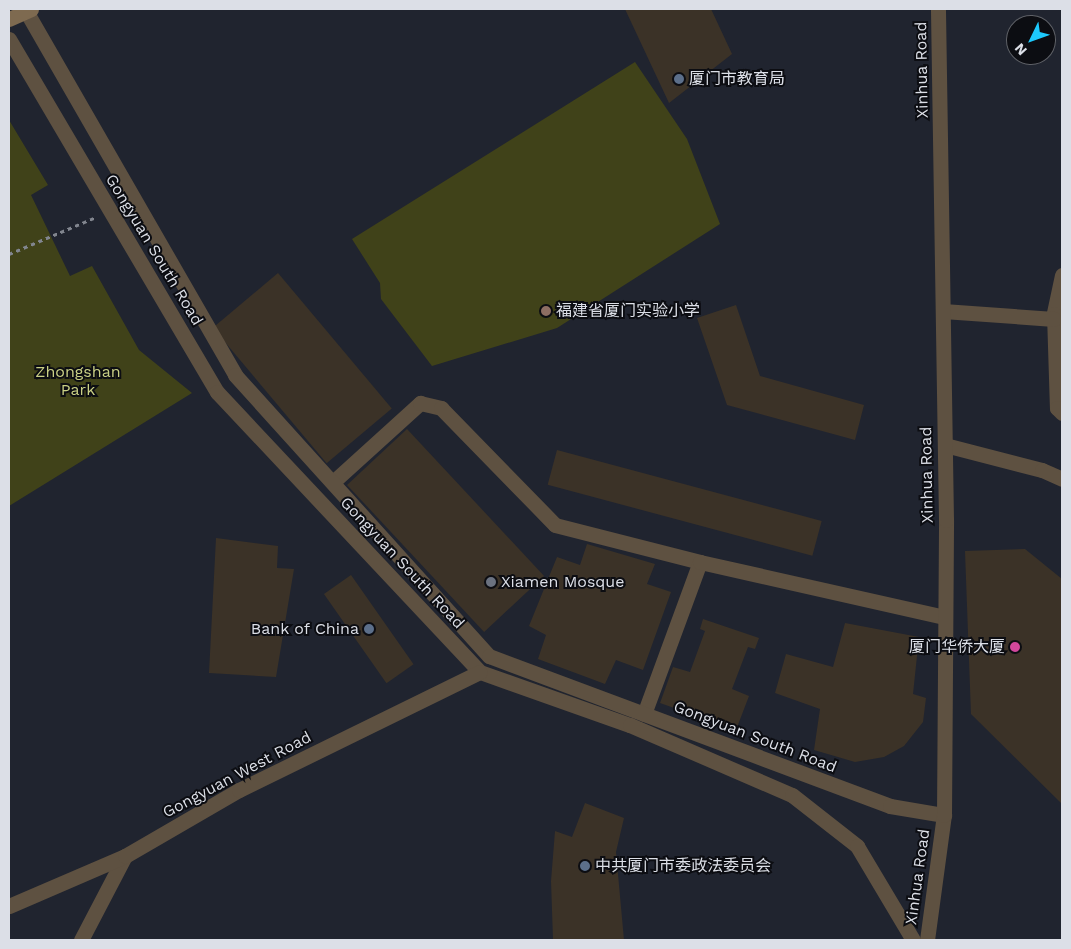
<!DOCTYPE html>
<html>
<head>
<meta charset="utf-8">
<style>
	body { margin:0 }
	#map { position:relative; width:1071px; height:949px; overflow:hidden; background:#20242f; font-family:"Work Sans","Noto Sans SC",sans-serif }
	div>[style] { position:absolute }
	.green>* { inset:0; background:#404219 }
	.building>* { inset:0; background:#3b3227; transform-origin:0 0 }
	.path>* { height:3px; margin-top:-1.5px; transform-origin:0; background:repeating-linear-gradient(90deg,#81858e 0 4px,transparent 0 8px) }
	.minor>* { height:15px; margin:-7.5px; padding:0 7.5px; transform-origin:7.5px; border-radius:7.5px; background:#5e5141 }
	.tertiary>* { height:15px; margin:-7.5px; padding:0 7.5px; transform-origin:7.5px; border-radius:7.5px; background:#5e5141 }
	.secondary>* { height:15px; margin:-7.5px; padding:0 7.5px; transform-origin:7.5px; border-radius:7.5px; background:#7e6a50 }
	.dots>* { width:14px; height:14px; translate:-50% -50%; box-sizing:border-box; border:2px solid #0c0d12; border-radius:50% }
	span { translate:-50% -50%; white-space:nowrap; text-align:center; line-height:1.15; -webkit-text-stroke:4px #0c0d12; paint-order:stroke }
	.street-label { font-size:16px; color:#dcdfe7 }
	.poi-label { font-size:16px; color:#dcdfe7 }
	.left { translate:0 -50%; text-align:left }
	.right { translate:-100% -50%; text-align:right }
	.park-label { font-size:16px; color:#cad085 }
	.frame { position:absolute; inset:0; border:10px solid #dcdfe7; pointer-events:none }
	.north { position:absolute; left:1006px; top:15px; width:50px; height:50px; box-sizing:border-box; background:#0c0d12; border:1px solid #5f6167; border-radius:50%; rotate:228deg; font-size:14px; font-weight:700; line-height:20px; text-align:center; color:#dcdfe7 }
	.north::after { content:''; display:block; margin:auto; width:18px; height:22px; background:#1dc9fd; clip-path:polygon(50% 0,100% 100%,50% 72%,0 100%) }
</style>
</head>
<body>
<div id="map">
	<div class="green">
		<div style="clip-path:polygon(635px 62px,687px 139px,720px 224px,557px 328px,432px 366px,381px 299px,380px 283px,352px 239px)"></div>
		<div style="clip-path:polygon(9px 120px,48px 185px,31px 195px,70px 276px,92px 266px,139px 350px,192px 393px,9px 506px)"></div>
	</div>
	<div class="building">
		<div style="clip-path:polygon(625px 9px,711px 9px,732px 54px,669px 103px)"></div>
		<div style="left:278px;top:273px;width:177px;height:85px;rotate:50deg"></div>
		<div style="clip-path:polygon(736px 305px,760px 376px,864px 405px,855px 440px,727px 405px,697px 318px)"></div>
		<div style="left:407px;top:429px;width:201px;height:82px;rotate:47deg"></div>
		<div style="left:557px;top:450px;width:274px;height:36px;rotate:15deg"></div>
		<div style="clip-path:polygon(216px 538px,278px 546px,277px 568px,294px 569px,276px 677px,209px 673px)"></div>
		<div style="clip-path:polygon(587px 544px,655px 564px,647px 584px,671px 592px,643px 670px,616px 660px,605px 684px,538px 659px,546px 635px,529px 626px,557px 557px,580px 565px)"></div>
		<div style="clip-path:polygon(1025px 549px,1062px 579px,1062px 804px,971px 714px,965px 551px)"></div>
		<div style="left:351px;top:575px;width:109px;height:33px;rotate:55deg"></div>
		<div style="clip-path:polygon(703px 619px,759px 638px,755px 649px,748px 647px,732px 689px,749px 696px,736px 730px,660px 703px,673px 667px,690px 672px,705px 631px,700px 629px)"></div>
		<div style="clip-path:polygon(845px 623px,919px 637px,913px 694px,926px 698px,923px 722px,904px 746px,884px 757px,855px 762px,814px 750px,820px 709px,775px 693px,786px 654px,833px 667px)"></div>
		<div style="clip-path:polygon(585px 803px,624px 818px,616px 852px,624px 940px,553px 940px,551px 881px,555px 831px,572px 837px)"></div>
	</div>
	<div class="path">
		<div style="left:9px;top:254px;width:95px;rotate:-23deg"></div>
	</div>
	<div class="minor">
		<div style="left:1062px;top:275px;width:40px;rotate:102deg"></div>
		<div style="left:1054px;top:314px;width:94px;rotate:88.2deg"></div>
		<div style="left:1057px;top:408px;width:7px;rotate:45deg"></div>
		<div style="left:943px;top:311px;width:111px;rotate:4.1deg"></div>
		<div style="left:945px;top:445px;width:100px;rotate:14.5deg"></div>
		<div style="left:1042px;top:470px;width:22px;rotate:24deg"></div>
		<div style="left:333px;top:482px;width:118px;rotate:-42.2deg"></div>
		<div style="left:420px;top:403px;width:22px;rotate:13deg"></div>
		<div style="left:441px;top:408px;width:163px;rotate:45.7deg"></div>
		<div style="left:555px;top:525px;width:150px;rotate:14.3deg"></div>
		<div style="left:644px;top:714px;width:162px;rotate:-69.8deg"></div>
		<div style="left:700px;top:562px;width:251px;rotate:12.7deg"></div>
		<div style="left:81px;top:940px;width:95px;rotate:-62.4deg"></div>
	</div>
	<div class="tertiary">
		<div style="left:26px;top:11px;width:420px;rotate:60.1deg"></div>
		<div style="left:235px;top:375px;width:379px;rotate:47.9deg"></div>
		<div style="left:489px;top:656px;width:428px;rotate:20.5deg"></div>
		<div style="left:890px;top:806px;width:55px;rotate:9.5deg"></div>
		<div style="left:9px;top:39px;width:410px;rotate:59.5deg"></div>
		<div style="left:217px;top:392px;width:384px;rotate:46.8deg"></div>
		<div style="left:480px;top:672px;width:159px;rotate:19.5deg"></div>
		<div style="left:630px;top:725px;width:176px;rotate:23.4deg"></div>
		<div style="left:792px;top:795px;width:83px;rotate:38.1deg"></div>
		<div style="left:857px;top:846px;width:109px;rotate:59.2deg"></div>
		<div style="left:9px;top:906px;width:126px;rotate:-23.3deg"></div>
		<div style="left:125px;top:856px;width:132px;rotate:-30.1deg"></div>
		<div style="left:239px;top:790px;width:268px;rotate:-26.1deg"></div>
		<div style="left:927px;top:940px;width:126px;rotate:-82.3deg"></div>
		<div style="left:944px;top:815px;width:295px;rotate:-89.6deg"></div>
		<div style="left:946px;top:520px;width:511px;rotate:-90.9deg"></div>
	</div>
	<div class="secondary">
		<div style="left:9px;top:19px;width:24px;rotate:-24deg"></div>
	</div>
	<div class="dots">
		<div style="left:679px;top:79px;background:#5c6f8a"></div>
		<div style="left:546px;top:311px;background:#8d6e63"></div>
		<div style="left:491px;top:582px;background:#6b7280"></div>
		<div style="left:369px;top:629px;background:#5c6f8a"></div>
		<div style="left:1015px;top:647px;background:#d1479c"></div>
		<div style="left:585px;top:866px;background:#5c6f8a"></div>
	</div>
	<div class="street-label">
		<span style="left:922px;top:70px;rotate:-91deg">Xinhua Road</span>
		<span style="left:154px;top:250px;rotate:59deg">Gongyuan South Road</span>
		<span style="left:927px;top:475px;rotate:-91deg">Xinhua Road</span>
		<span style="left:402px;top:563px;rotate:47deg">Gongyuan South Road</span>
		<span style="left:755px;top:737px;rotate:21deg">Gongyuan South Road</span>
		<span style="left:237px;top:775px;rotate:-28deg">Gongyuan West Road</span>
		<span style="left:918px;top:877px;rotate:-82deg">Xinhua Road</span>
	</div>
	<div class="poi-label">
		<span class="left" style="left:689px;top:79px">厦门市教育局</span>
		<span class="left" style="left:556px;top:311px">福建省厦门实验小学</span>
		<span class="left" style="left:501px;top:582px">Xiamen Mosque</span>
		<span class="right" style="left:359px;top:629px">Bank of China</span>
		<span class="right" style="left:1005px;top:647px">厦门华侨大厦</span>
		<span class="left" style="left:595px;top:866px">中共厦门市委政法委员会</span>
	</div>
	<div class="park-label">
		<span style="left:78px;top:381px">Zhongshan<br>Park</span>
	</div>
	<div class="frame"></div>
	<div class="north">N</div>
</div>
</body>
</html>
